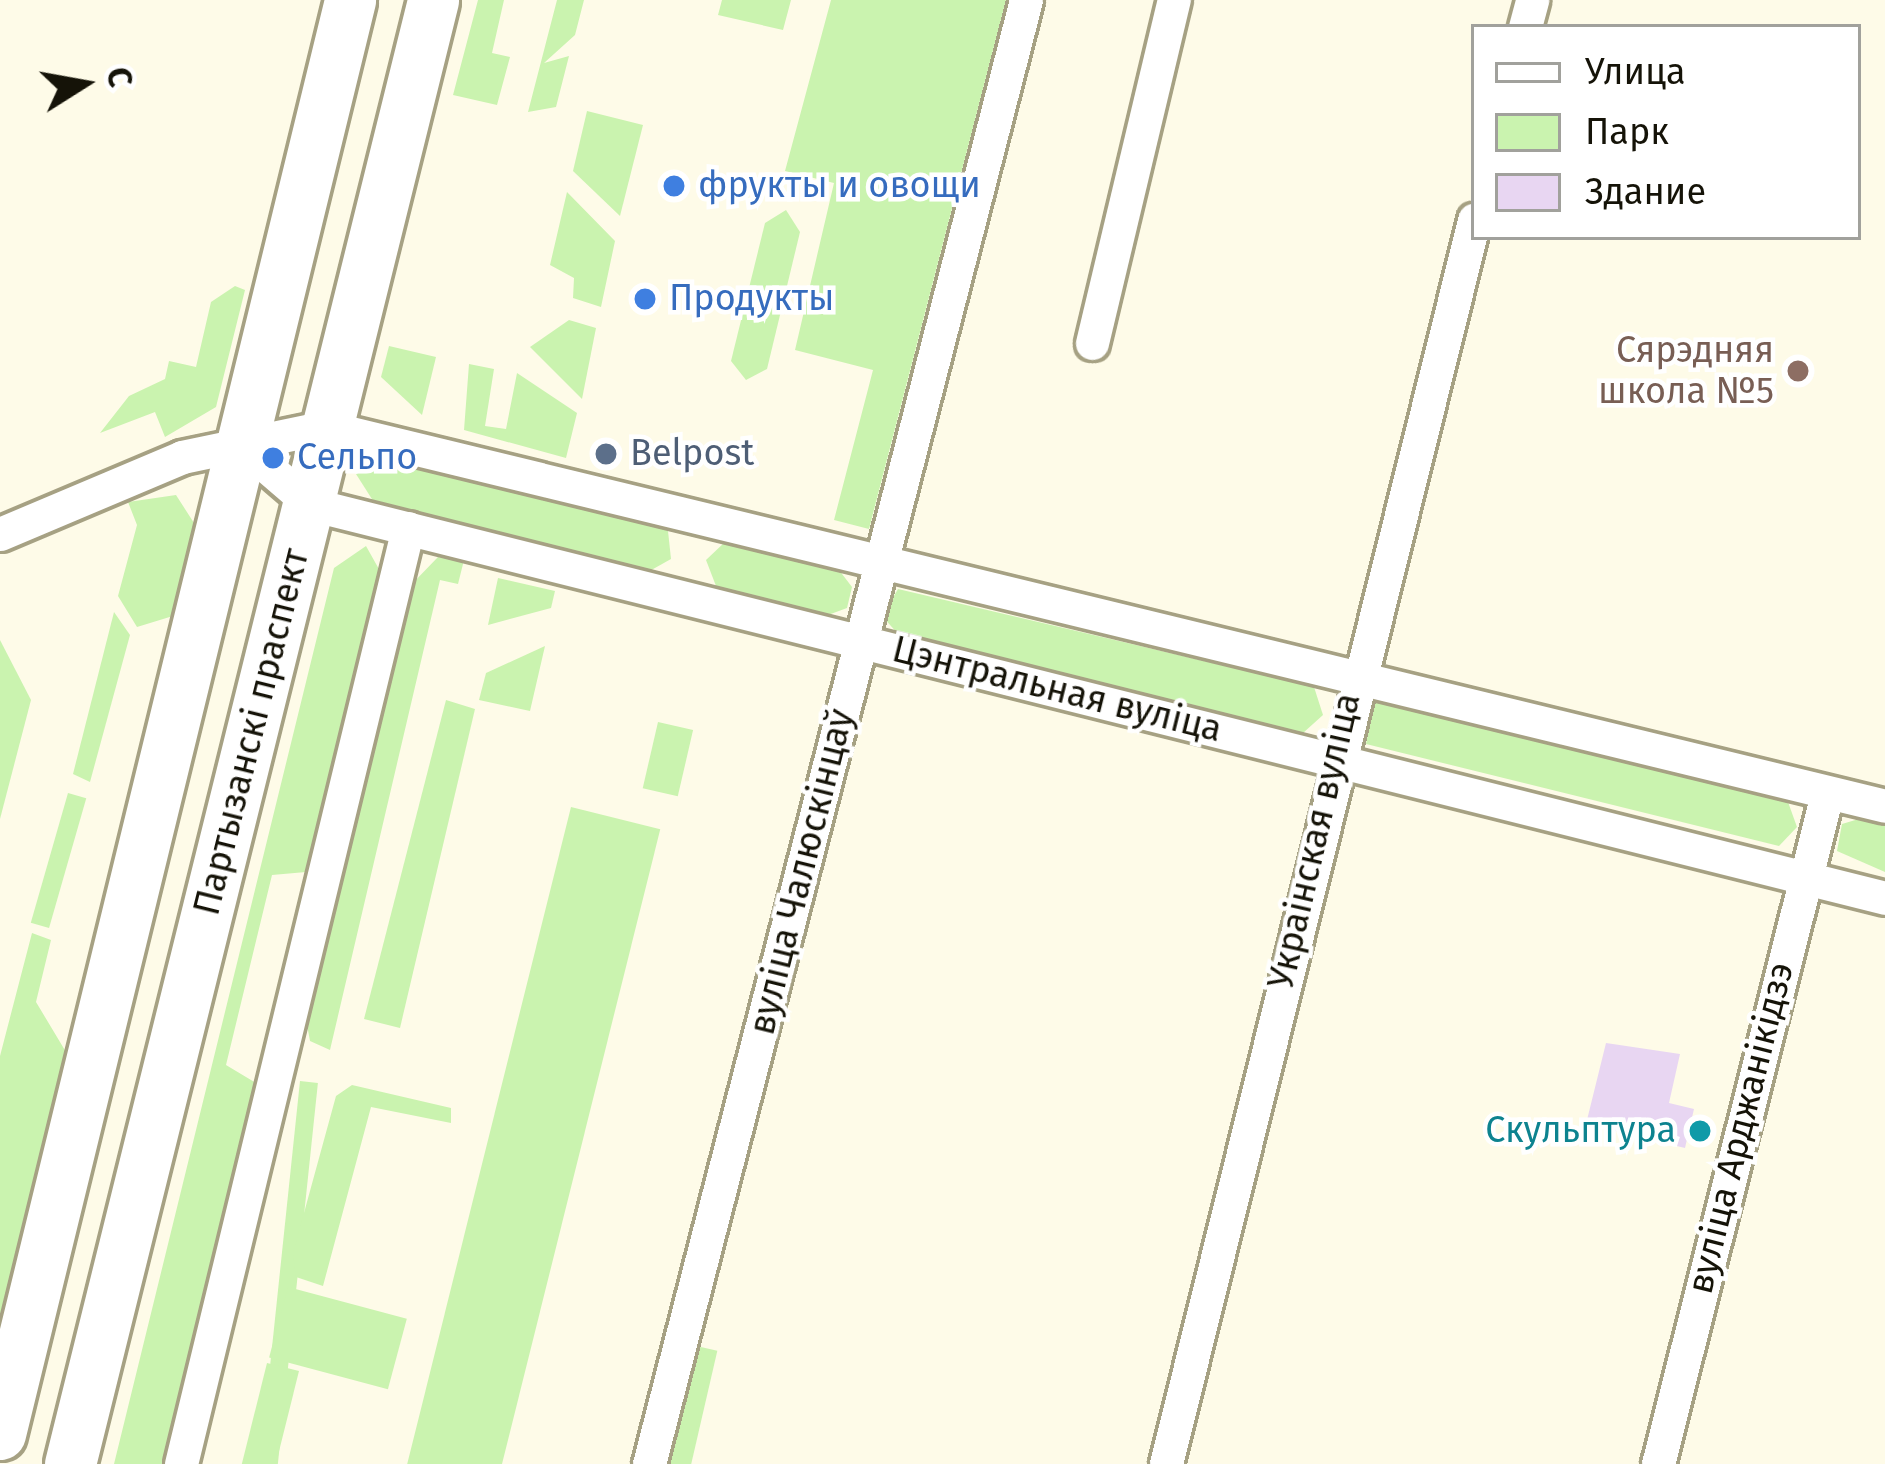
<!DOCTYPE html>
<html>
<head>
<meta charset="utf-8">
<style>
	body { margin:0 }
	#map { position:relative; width:1885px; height:1464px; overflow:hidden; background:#fefbe8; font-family:"Fira Sans",sans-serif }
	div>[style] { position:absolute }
	.green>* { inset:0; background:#caf3af; transform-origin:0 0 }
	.building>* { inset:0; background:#e8d6f2 }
	.roads { filter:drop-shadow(3px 0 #a6a183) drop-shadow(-3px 0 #a6a183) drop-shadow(0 3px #a6a183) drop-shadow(0 -3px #a6a183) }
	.minor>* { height:33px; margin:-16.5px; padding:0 16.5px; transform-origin:16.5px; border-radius:16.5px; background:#fff }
	.primary>* { height:51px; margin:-25.5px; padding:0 25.5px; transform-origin:25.5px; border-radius:25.5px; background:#fff }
	.dots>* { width:33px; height:33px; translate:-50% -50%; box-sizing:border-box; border:6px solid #fff; border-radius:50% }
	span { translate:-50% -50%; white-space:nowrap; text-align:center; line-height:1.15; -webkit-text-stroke:9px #fff; paint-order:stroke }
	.shop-label { font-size:36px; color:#366cbe }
	.left { translate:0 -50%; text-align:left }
	.education-label { font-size:36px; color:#785e54 }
	.right { translate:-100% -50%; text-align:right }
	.service-label { font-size:36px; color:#4e5e75 }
	.street-label { font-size:36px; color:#151308 }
	.culture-label { font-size:36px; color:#0d838f }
	.legend { position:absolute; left:1471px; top:24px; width:390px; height:216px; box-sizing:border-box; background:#fff; border:3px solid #a1a19c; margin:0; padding:15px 21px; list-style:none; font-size:36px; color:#151308 }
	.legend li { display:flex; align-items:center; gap:24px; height:60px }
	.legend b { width:60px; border:3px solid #a1a19c }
	.north { position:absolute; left:24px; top:24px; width:120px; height:120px; -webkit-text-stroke:9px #fff; paint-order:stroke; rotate:79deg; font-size:33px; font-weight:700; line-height:48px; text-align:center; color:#151308 }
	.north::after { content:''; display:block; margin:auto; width:42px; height:54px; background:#151308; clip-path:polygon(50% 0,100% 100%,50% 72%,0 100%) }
</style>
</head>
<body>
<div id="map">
	<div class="green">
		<div style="clip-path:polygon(478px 0,504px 0,492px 53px,510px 57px,497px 105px,453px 95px)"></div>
		<div style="clip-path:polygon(557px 0,584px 0,575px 35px,544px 63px,569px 56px,556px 107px,528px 112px)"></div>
		<div style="clip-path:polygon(722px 0,791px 0,783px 30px,718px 15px)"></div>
		<div style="clip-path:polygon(831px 0,1006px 0,869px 529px,834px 520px,873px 370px,795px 350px,834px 183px,785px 171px)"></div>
		<div style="clip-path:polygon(587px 111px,643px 125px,620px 216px,573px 171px)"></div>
		<div style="clip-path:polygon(567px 192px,615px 241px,601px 307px,573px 298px,574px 278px,550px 265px)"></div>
		<div style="clip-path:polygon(786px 210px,800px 232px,767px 369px,746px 380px,731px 361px,765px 223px)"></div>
		<div style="clip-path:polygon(235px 286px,245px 290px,216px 407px,165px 437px,155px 412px,100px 433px,129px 396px,165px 379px,169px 361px,196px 367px,211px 302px)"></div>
		<div style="clip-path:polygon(569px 320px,596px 328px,582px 399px,530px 347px)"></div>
		<div style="clip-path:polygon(389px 346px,436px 357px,422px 415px,381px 377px)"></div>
		<div style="clip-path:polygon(469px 364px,494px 369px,485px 426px,506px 429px,517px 373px,577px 413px,566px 458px,464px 430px)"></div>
		<div style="clip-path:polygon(390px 455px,655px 522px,668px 531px,671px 559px,646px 573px,377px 507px,356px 474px)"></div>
		<div style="clip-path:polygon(176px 495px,203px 537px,186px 612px,137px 627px,118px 596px,137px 525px,128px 502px)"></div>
		<div style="clip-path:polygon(726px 541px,839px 570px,852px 587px,847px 608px,828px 615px,716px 586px,706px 560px)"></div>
		<div style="clip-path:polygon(366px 546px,380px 571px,306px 872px,272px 875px,226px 1065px,256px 1083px,164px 1464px,114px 1464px,334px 568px)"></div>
		<div style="clip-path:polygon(438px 557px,464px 560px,458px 584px,440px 580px,330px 1050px,310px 1041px,307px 1025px,410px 586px)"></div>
		<div style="clip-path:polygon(498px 578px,555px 591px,551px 608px,488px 625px)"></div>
		<div style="clip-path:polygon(898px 589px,1314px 687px,1323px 715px,1303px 733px,899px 635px,882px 616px)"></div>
		<div style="clip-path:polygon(114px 612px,130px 635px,90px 782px,73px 774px)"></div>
		<div style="clip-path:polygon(0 640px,31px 700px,0 819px)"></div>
		<div style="clip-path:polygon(545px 646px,530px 711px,479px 700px,486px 673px)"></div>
		<div style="clip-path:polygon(1375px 697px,1788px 802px,1797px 827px,1779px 846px,1366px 744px)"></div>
		<div style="clip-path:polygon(446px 700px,475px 709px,400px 1028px,364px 1019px)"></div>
		<div style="left:658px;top:722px;width:36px;height:68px;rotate:13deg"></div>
		<div style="left:68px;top:793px;width:19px;height:135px;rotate:16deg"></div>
		<div style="left:571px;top:807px;width:92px;height:677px;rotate:14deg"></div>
		<div style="clip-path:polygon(1862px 818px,1885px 824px,1885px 872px,1837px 851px,1842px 824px)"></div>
		<div style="clip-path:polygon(32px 933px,51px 940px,36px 1002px,69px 1057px,0 1322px,0 1056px)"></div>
		<div style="left:300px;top:1081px;width:18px;height:395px;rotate:6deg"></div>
		<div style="clip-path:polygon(352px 1085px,451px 1108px,451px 1123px,371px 1107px,323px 1286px,296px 1277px,293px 1253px,336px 1096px)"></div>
		<div style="left:288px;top:1287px;width:123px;height:73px;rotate:15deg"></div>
		<div style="left:692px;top:1345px;width:26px;height:123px;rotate:13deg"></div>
		<div style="left:267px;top:1363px;width:33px;height:104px;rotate:14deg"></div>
	</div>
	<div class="building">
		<div style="clip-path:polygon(1606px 1043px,1680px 1054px,1669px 1103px,1694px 1109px,1685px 1148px,1586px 1124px)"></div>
	</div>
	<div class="roads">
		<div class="minor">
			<div style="left:1525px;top:27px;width:28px;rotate:-75deg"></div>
			<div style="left:1092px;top:343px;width:353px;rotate:-76.6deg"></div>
			<div style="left:245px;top:448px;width:86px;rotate:40.7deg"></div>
			<div style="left:310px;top:504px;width:1624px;rotate:14.04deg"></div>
			<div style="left:0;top:534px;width:198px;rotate:-22.9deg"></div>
			<div style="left:182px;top:457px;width:147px;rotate:-11.8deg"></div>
			<div style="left:326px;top:427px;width:1604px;rotate:13.66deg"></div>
			<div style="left:181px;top:1464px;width:963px;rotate:-76.37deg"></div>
			<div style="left:649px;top:1464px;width:1512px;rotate:-75.56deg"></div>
			<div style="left:1166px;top:1464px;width:1282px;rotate:-76.09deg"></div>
			<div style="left:1658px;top:1464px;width:691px;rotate:-75.84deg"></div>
		</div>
		<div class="primary">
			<div style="left:0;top:1434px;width:1476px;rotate:-76.28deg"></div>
			<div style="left:70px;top:1464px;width:1508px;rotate:-76.07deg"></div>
		</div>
	</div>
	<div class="dots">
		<div style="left:674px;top:186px;background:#3f7fe0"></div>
		<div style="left:645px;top:299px;background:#3f7fe0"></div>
		<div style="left:1798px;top:371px;background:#8d6e63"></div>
		<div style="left:606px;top:454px;background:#5c6f8a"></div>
		<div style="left:273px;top:458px;background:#3f7fe0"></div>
		<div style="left:1700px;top:1131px;background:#0f9aa8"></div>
	</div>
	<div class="shop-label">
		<span class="left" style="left:698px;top:186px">фрукты и овощи</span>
		<span class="left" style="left:669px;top:299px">Продукты</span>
		<span class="left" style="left:297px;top:458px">Сельпо</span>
	</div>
	<div class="education-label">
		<span class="right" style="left:1774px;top:371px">Сярэдняя<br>школа №5</span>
	</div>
	<div class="service-label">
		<span class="left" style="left:630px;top:454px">Belpost</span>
	</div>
	<div class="street-label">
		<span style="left:1057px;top:690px;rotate:14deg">Цэнтральная вуліца</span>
		<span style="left:252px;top:732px;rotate:-76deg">Партызанскі праспект</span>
		<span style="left:1315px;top:841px;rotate:-77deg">Украінская вуліца</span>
		<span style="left:802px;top:872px;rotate:-76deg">вуліца Чалюскінцаў</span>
		<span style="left:1741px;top:1128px;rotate:-76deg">вуліца Арджанікідзэ</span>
	</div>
	<div class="culture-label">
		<span class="right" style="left:1676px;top:1131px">Скульптура</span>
	</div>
	<ul class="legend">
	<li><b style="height:15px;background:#fff"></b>Улица</li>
	<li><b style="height:33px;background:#caf3af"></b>Парк</li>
	<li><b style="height:33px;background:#e8d6f2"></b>Здание</li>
	</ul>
	<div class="north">С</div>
</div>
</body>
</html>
